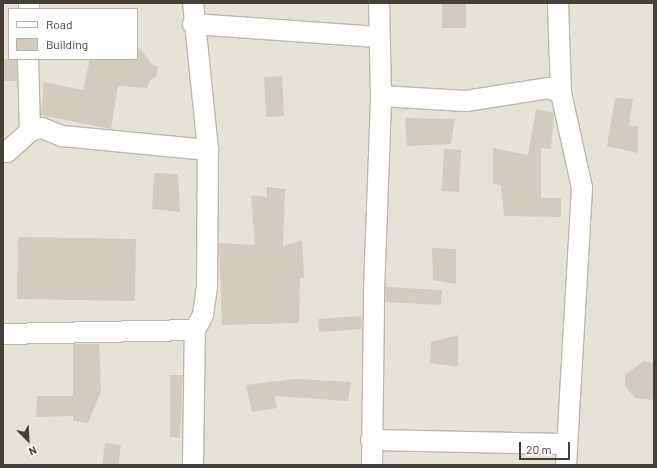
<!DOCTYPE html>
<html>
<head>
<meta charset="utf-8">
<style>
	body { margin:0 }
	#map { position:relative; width:657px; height:468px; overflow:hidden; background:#f2f0e8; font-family:Barlow,sans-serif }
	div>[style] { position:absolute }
	.residential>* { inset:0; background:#e5e2d7 }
	.building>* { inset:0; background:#d2ccbf; transform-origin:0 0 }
	.roads { filter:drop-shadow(1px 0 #bcb8ac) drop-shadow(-1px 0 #bcb8ac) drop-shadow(0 1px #bcb8ac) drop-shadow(0 -1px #bcb8ac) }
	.minor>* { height:20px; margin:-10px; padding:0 10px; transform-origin:10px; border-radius:10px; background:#fff }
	span { translate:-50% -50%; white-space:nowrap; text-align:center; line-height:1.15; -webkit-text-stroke:3px #fff; paint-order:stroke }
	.frame { position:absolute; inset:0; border:4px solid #444038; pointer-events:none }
	.legend { position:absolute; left:8px; top:8px; width:130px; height:52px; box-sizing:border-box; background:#fff; border:1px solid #b4b3af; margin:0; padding:5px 7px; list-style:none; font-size:12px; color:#444038 }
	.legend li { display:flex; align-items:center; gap:8px; height:20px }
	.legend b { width:20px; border:1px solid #b4b3af }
	.north { position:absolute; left:8px; top:420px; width:40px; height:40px; -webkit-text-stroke:3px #fff; paint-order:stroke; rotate:156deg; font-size:11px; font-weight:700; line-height:16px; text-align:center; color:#444038 }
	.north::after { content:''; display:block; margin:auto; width:14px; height:18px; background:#444038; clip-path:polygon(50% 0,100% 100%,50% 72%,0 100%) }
	.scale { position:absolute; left:519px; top:442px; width:51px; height:18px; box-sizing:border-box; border:2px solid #444038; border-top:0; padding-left:5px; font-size:12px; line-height:14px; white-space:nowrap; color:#444038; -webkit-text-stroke:3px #fff; paint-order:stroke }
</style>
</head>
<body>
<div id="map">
	<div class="residential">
		<div style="clip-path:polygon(evenodd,3px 3px,654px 3px,654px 465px,3px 465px,3px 3px,9px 9px,137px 9px,137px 59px,9px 59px,9px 9px)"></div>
	</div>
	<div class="building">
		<div style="left:442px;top:3px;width:24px;height:25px"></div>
		<div style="clip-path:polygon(137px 45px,153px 65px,158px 66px,156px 77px,150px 80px,147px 88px,118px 86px,111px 129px,41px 115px,44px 82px,83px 90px,90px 59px,137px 59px)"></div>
		<div style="left:3px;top:59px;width:14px;height:22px"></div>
		<div style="left:282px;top:76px;width:40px;height:18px;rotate:87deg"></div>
		<div style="clip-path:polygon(615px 98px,633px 99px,629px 126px,638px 126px,638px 153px,607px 146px)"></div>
		<div style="clip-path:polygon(536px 109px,554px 113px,551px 149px,541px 148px,541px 198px,561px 198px,561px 217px,504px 216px,501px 185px,493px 184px,493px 148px,528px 155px)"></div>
		<div style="clip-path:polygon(405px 118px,455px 119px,451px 144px,407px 146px)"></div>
		<div style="left:444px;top:149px;width:17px;height:42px;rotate:3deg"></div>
		<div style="clip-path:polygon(154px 173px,178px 174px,180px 212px,152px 209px)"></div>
		<div style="clip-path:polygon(267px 187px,285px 189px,283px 246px,302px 240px,304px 278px,300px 278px,299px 323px,222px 325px,219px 243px,255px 245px,251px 195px,267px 197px)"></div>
		<div style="left:18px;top:237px;width:118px;height:62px;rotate:1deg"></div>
		<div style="clip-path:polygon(432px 248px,456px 249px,456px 284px,433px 280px)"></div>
		<div style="left:386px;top:287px;width:56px;height:15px;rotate:3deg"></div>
		<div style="left:361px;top:316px;width:13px;height:43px;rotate:86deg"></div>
		<div style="clip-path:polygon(458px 335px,458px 367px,430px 363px,431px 342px)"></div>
		<div style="clip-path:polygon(73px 344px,99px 344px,101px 391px,88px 423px,73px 421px,73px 416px,36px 417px,37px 396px,73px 396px)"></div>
		<div style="clip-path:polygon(644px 361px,654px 363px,654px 400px,635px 398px,625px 386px,625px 375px)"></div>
		<div style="clip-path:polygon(170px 375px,183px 375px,180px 438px,170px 437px)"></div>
		<div style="clip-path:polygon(296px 379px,351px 382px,348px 401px,275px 396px,277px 408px,252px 412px,246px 385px)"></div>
		<div style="left:105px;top:443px;width:16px;height:22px;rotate:7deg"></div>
	</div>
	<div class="roads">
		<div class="minor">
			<div style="left:558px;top:3px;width:90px;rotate:88.1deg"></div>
			<div style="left:561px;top:93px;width:97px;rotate:77.5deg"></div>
			<div style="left:582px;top:188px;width:277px;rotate:93.3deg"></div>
			<div style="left:29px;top:9px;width:6px;rotate:-90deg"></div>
			<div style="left:193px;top:24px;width:186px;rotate:4deg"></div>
			<div style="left:28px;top:59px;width:72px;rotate:88.4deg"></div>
			<div style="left:381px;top:96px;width:85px;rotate:3.4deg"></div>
			<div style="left:466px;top:101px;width:84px;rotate:-8.9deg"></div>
			<div style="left:549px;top:88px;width:13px;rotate:23deg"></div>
			<div style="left:3px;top:152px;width:4px"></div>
			<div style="left:7px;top:152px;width:31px;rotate:-42deg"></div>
			<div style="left:30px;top:131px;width:12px;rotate:-14deg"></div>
			<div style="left:42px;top:128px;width:22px;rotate:22deg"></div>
			<div style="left:62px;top:136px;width:147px;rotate:5.5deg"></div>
			<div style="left:3px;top:334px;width:192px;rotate:-1.2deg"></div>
			<div style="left:371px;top:440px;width:195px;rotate:1.2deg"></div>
			<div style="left:193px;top:465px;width:135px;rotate:-89.2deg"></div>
			<div style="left:195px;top:330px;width:17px;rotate:-62deg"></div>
			<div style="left:203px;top:315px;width:28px;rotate:-82deg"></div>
			<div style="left:207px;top:287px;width:137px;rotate:-89.6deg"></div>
			<div style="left:208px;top:150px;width:148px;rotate:-95.8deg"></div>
			<div style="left:372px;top:465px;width:174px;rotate:-89.3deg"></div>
			<div style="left:374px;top:291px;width:195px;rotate:-87.9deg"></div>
			<div style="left:381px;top:96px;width:93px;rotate:-91.2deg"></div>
		</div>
	</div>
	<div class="frame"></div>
	<ul class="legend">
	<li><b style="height:5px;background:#fff"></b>Road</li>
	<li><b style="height:11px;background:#d2ccbf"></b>Building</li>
	</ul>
	<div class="north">N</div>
	<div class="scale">20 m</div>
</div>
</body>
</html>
